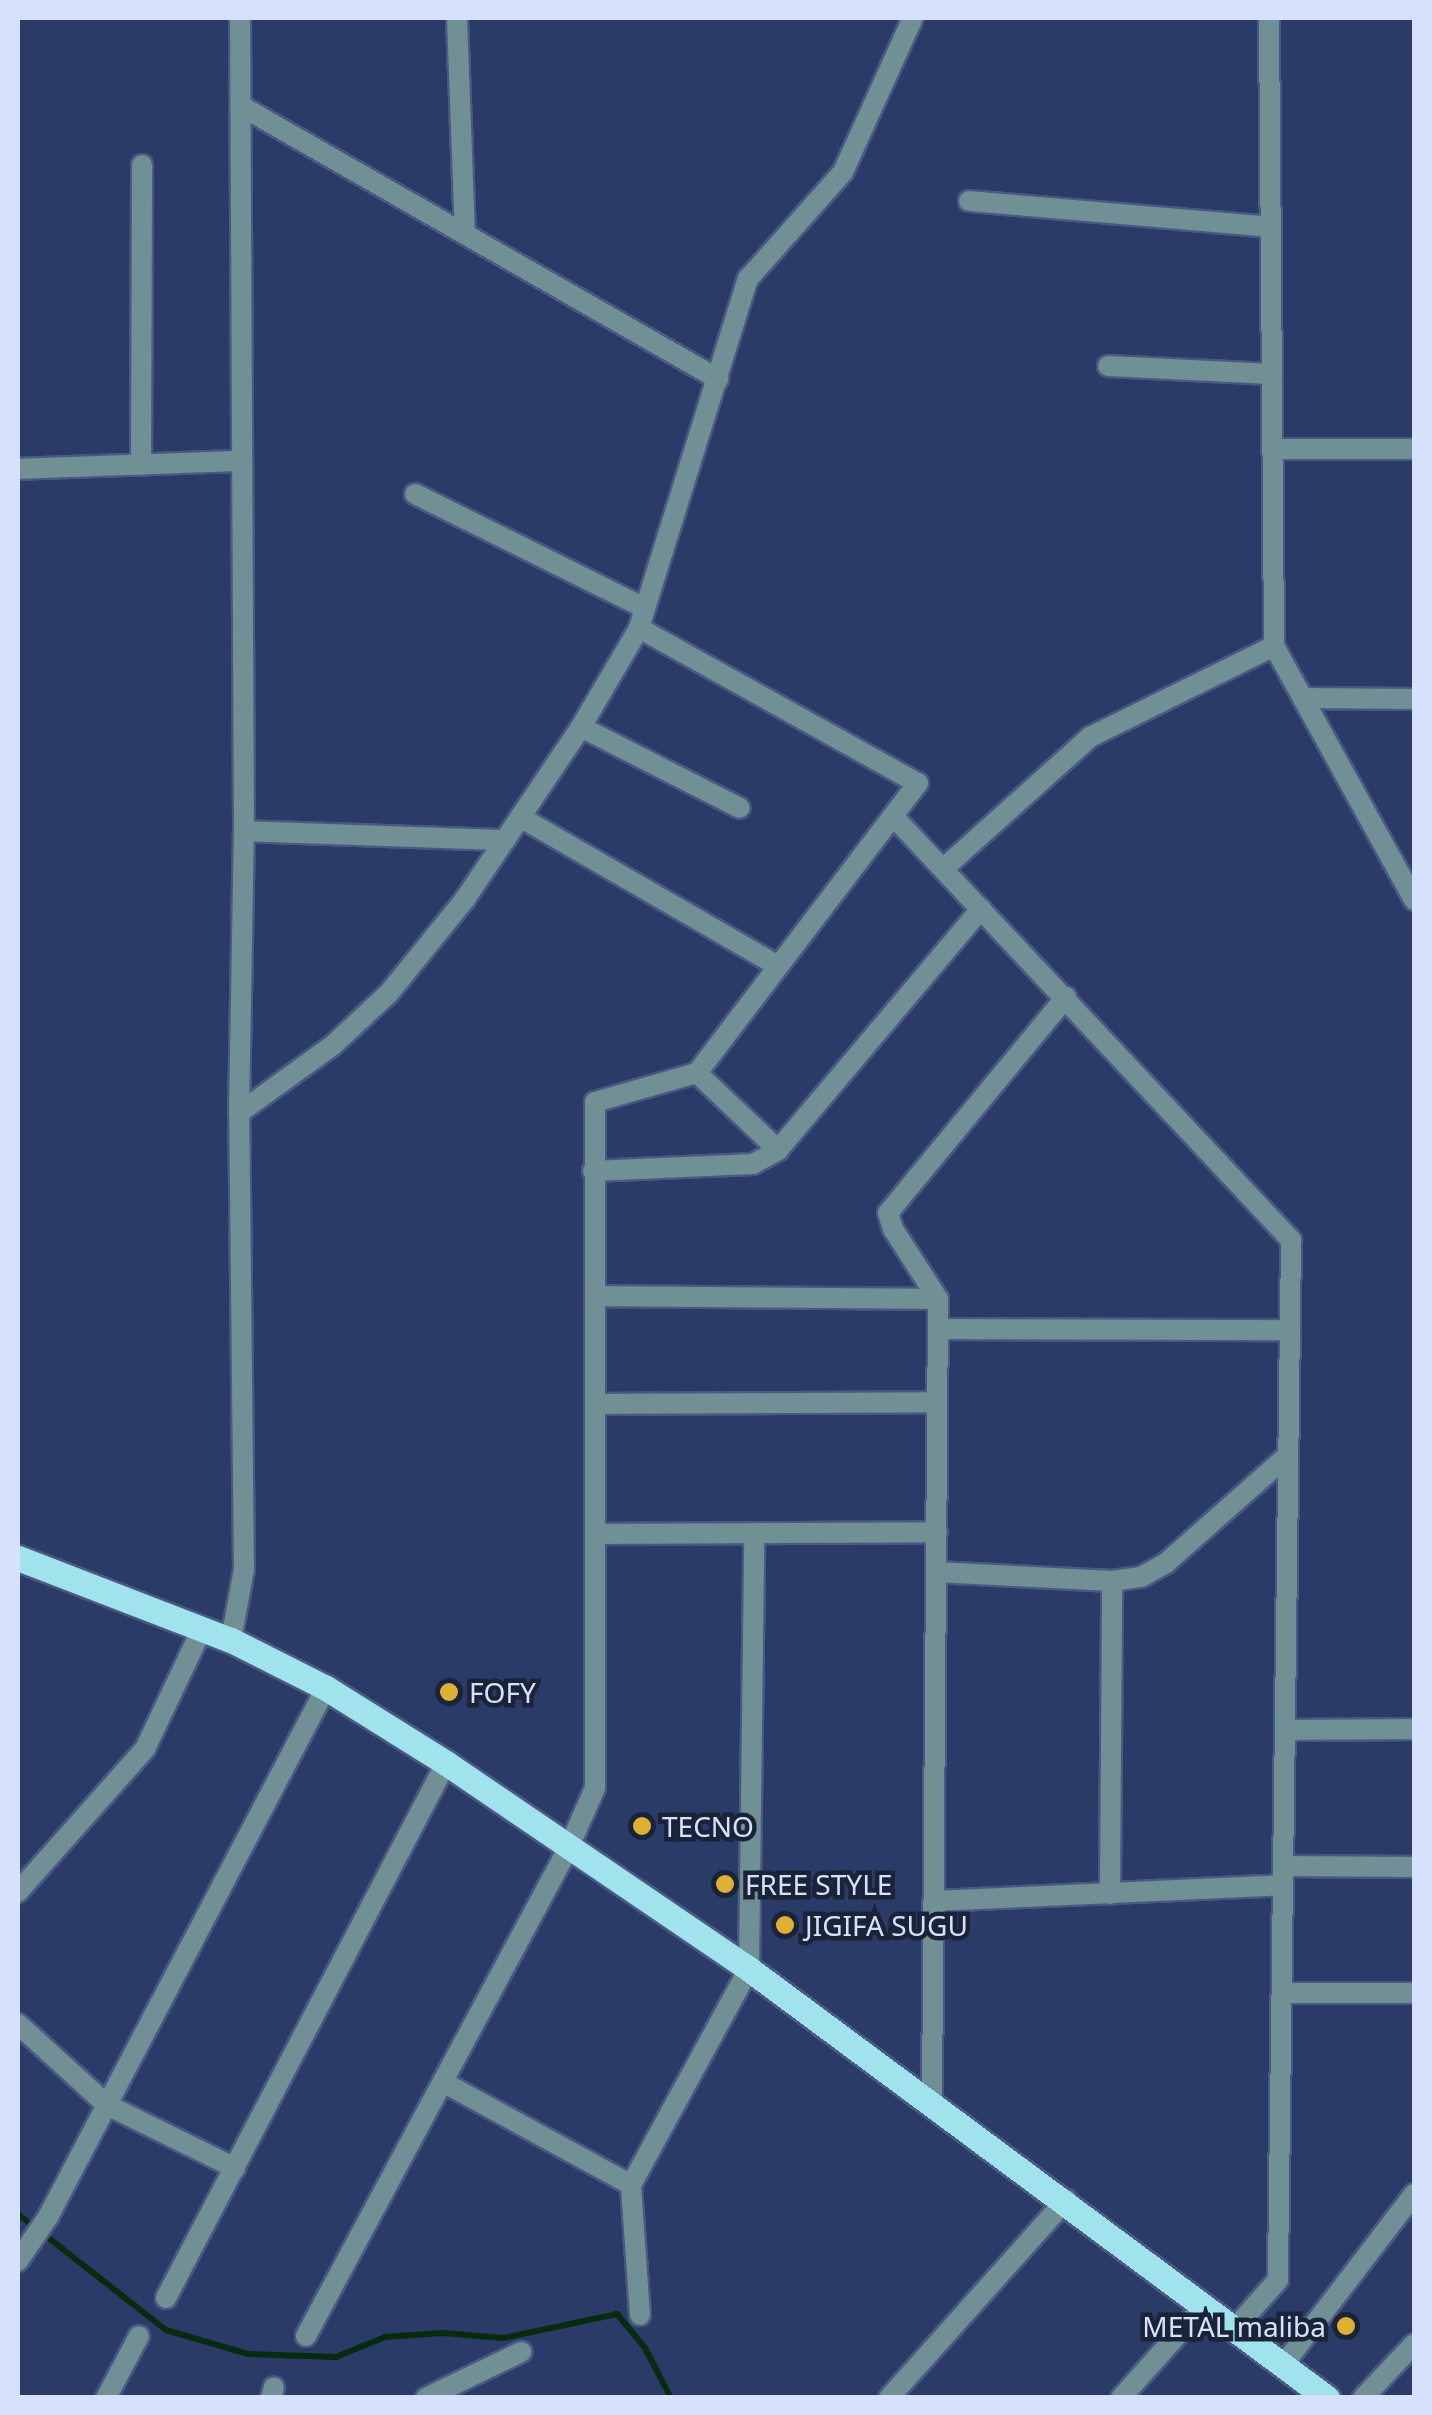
<!DOCTYPE html>
<html>
<head>
<meta charset="utf-8">
<style>
	body { margin:0 }
	#map { position:relative; width:1432px; height:2415px; overflow:hidden; background:#2a3b67; font-family:"Noto Sans",sans-serif }
	div>[style] { position:absolute }
	.stream>* { height:6px; margin:-3px; padding:0 3px; transform-origin:3px; border-radius:3px; background:#072b0f }
	.roads { filter:drop-shadow(2px 0 #495982) drop-shadow(-2px 0 #495982) drop-shadow(0 2px #495982) drop-shadow(0 -2px #495982) }
	.minor>* { height:20px; margin:-10px; padding:0 10px; transform-origin:10px; border-radius:10px; background:#719095 }
	.primary>* { height:25px; margin:-12.5px; padding:0 12.5px; transform-origin:12.5px; border-radius:12.5px; background:#a0e3ec }
	.dots>* { width:28px; height:28px; translate:-50% -50%; box-sizing:border-box; border:5px solid #1b2338; border-radius:50% }
	span { translate:-50% -50%; white-space:nowrap; text-align:center; line-height:1.15; -webkit-text-stroke:9px #1b2338; paint-order:stroke }
	.poi-label { font-size:28px; color:#d5e1fd }
	.left { translate:0 -50%; text-align:left }
	.right { translate:-100% -50%; text-align:right }
	.frame { position:absolute; inset:0; border:20px solid #d5e1fd; pointer-events:none }
</style>
</head>
<body>
<div id="map">
	<div class="stream">
		<div style="left:18px;top:2214px;width:188px;rotate:38.1deg"></div>
		<div style="left:166px;top:2330px;width:85px;rotate:16.3deg"></div>
		<div style="left:248px;top:2354px;width:88px;rotate:2deg"></div>
		<div style="left:336px;top:2357px;width:53px;rotate:-22.2deg"></div>
		<div style="left:385px;top:2337px;width:58px;rotate:-3.9deg"></div>
		<div style="left:443px;top:2333px;width:60px;rotate:4.8deg"></div>
		<div style="left:503px;top:2338px;width:116px;rotate:-11.9deg"></div>
		<div style="left:617px;top:2314px;width:44px;rotate:50.5deg"></div>
		<div style="left:645px;top:2348px;width:56px;rotate:62.5deg"></div>
	</div>
	<div class="roads">
		<div class="minor">
			<div style="left:457px;top:18px;width:216px;rotate:87.9deg"></div>
			<div style="left:1269px;top:18px;width:628px;rotate:89.54deg"></div>
			<div style="left:1274px;top:646px;width:290px;rotate:61.1deg"></div>
			<div style="left:241px;top:106px;width:550px;rotate:29.78deg"></div>
			<div style="left:969px;top:201px;width:303px;rotate:4.9deg"></div>
			<div style="left:1108px;top:366px;width:164px;rotate:2.8deg"></div>
			<div style="left:1272px;top:449px;width:142px"></div>
			<div style="left:141px;top:465px;width:300px;rotate:-89.8deg"></div>
			<div style="left:18px;top:469px;width:223px;rotate:-2.1deg"></div>
			<div style="left:415px;top:494px;width:257px;rotate:26.4deg"></div>
			<div style="left:639px;top:628px;width:319px;rotate:29.1deg"></div>
			<div style="left:918px;top:783px;width:365px;rotate:127.3deg"></div>
			<div style="left:1303px;top:698px;width:111px;rotate:0.5deg"></div>
			<div style="left:581px;top:727px;width:178px;rotate:27deg"></div>
			<div style="left:893px;top:816px;width:582px;rotate:46.81deg"></div>
			<div style="left:1291px;top:1240px;width:1040px;rotate:90.72deg"></div>
			<div style="left:1278px;top:2280px;width:63px;rotate:131.8deg"></div>
			<div style="left:520px;top:817px;width:298px;rotate:30deg"></div>
			<div style="left:244px;top:831px;width:261px;rotate:2deg"></div>
			<div style="left:943px;top:869px;width:198px;rotate:-41.9deg"></div>
			<div style="left:1090px;top:737px;width:205px;rotate:-26.3deg"></div>
			<div style="left:239px;top:1113px;width:282px;rotate:-89deg"></div>
			<div style="left:244px;top:831px;width:813px;rotate:-90.28deg"></div>
			<div style="left:593px;top:1171px;width:160px;rotate:-2.5deg"></div>
			<div style="left:753px;top:1164px;width:29px;rotate:-29deg"></div>
			<div style="left:778px;top:1150px;width:315px;rotate:-49.9deg"></div>
			<div style="left:595px;top:1296px;width:343px;rotate:0.5deg"></div>
			<div style="left:938px;top:1329px;width:352px;rotate:0.2deg"></div>
			<div style="left:595px;top:1404px;width:342px;rotate:-0.3deg"></div>
			<div style="left:595px;top:1534px;width:342px;rotate:-0.3deg"></div>
			<div style="left:936px;top:1572px;width:176px;rotate:2.9deg"></div>
			<div style="left:1112px;top:1581px;width:29px;rotate:-8deg"></div>
			<div style="left:1141px;top:1577px;width:29px;rotate:-29deg"></div>
			<div style="left:1166px;top:1563px;width:163px;rotate:-41.5deg"></div>
			<div style="left:231px;top:1640px;width:72px;rotate:-79.6deg"></div>
			<div style="left:244px;top:1569px;width:456px;rotate:-90.6deg"></div>
			<div style="left:239px;top:1113px;width:115px;rotate:-35.8deg"></div>
			<div style="left:332px;top:1046px;width:78px;rotate:-42.9deg"></div>
			<div style="left:389px;top:993px;width:121px;rotate:-51deg"></div>
			<div style="left:465px;top:899px;width:207px;rotate:-56deg"></div>
			<div style="left:581px;top:727px;width:115px;rotate:-59.6deg"></div>
			<div style="left:639px;top:628px;width:366px;rotate:-72.7deg"></div>
			<div style="left:748px;top:279px;width:143px;rotate:-48.4deg"></div>
			<div style="left:843px;top:172px;width:169px;rotate:-65.6deg"></div>
			<div style="left:1285px;top:1730px;width:129px;rotate:-0.4deg"></div>
			<div style="left:1283px;top:1866px;width:131px;rotate:0.4deg"></div>
			<div style="left:18px;top:1892px;width:191px;rotate:-48.4deg"></div>
			<div style="left:145px;top:1749px;width:133px;rotate:-64.6deg"></div>
			<div style="left:1110px;top:1894px;width:313px;rotate:-89.6deg"></div>
			<div style="left:934px;top:1901px;width:349px;rotate:-2.6deg"></div>
			<div style="left:1282px;top:1993px;width:132px"></div>
			<div style="left:18px;top:2024px;width:120px;rotate:42.3deg"></div>
			<div style="left:107px;top:2105px;width:143px;rotate:26.2deg"></div>
			<div style="left:443px;top:2082px;width:214px;rotate:28.7deg"></div>
			<div style="left:932px;top:2102px;width:803px;rotate:-89.57deg"></div>
			<div style="left:938px;top:1299px;width:83px;rotate:-122.7deg"></div>
			<div style="left:893px;top:1229px;width:17px;rotate:-107deg"></div>
			<div style="left:888px;top:1213px;width:280px;rotate:-50.5deg"></div>
			<div style="left:18px;top:2261px;width:53px;rotate:-55.7deg"></div>
			<div style="left:48px;top:2217px;width:598px;rotate:-62.28deg"></div>
			<div style="left:166px;top:2298px;width:604px;rotate:-62.37deg"></div>
			<div style="left:640px;top:2315px;width:130px;rotate:-94deg"></div>
			<div style="left:631px;top:2185px;width:246px;rotate:-61.4deg"></div>
			<div style="left:749px;top:1969px;width:436px;rotate:-89.3deg"></div>
			<div style="left:306px;top:2336px;width:555px;rotate:-61.73deg"></div>
			<div style="left:569px;top:1847px;width:64px;rotate:-66.2deg"></div>
			<div style="left:595px;top:1788px;width:686px;rotate:-90deg"></div>
			<div style="left:595px;top:1102px;width:106px;rotate:-15.9deg"></div>
			<div style="left:697px;top:1073px;width:112px;rotate:43.5deg"></div>
			<div style="left:1284px;top:2364px;width:214px;rotate:-52.6deg"></div>
			<div style="left:106px;top:2398px;width:70px;rotate:-62deg"></div>
			<div style="left:271px;top:2398px;width:11px;rotate:-75deg"></div>
			<div style="left:426px;top:2398px;width:106px;rotate:-25.8deg"></div>
			<div style="left:889px;top:2398px;width:266px;rotate:-48.2deg"></div>
			<div style="left:1121px;top:2398px;width:126px;rotate:-48.2deg"></div>
			<div style="left:1363px;top:2398px;width:74px;rotate:-46.6deg"></div>
		</div>
		<div class="primary">
			<div style="left:18px;top:1558px;width:228px;rotate:21.1deg"></div>
			<div style="left:231px;top:1640px;width:106px;rotate:26.8deg"></div>
			<div style="left:326px;top:1688px;width:142px;rotate:32deg"></div>
			<div style="left:446px;top:1763px;width:366px;rotate:34.2deg"></div>
			<div style="left:749px;top:1969px;width:720px;rotate:36.58deg"></div>
		</div>
	</div>
	<div class="dots">
		<div style="left:449px;top:1692px;background:#dfb034"></div>
		<div style="left:642px;top:1826px;background:#dfb034"></div>
		<div style="left:725px;top:1884px;background:#dfb034"></div>
		<div style="left:785px;top:1925px;background:#dfb034"></div>
		<div style="left:1346px;top:2326px;background:#dfb034"></div>
	</div>
	<div class="poi-label">
		<span class="left" style="left:469px;top:1692px">FOFY</span>
		<span class="left" style="left:662px;top:1826px">TECNO</span>
		<span class="left" style="left:745px;top:1884px">FREE STYLE</span>
		<span class="left" style="left:805px;top:1925px">JIGIFA SUGU</span>
		<span class="right" style="left:1326px;top:2326px">METAL maliba</span>
	</div>
	<div class="frame"></div>
</div>
</body>
</html>
